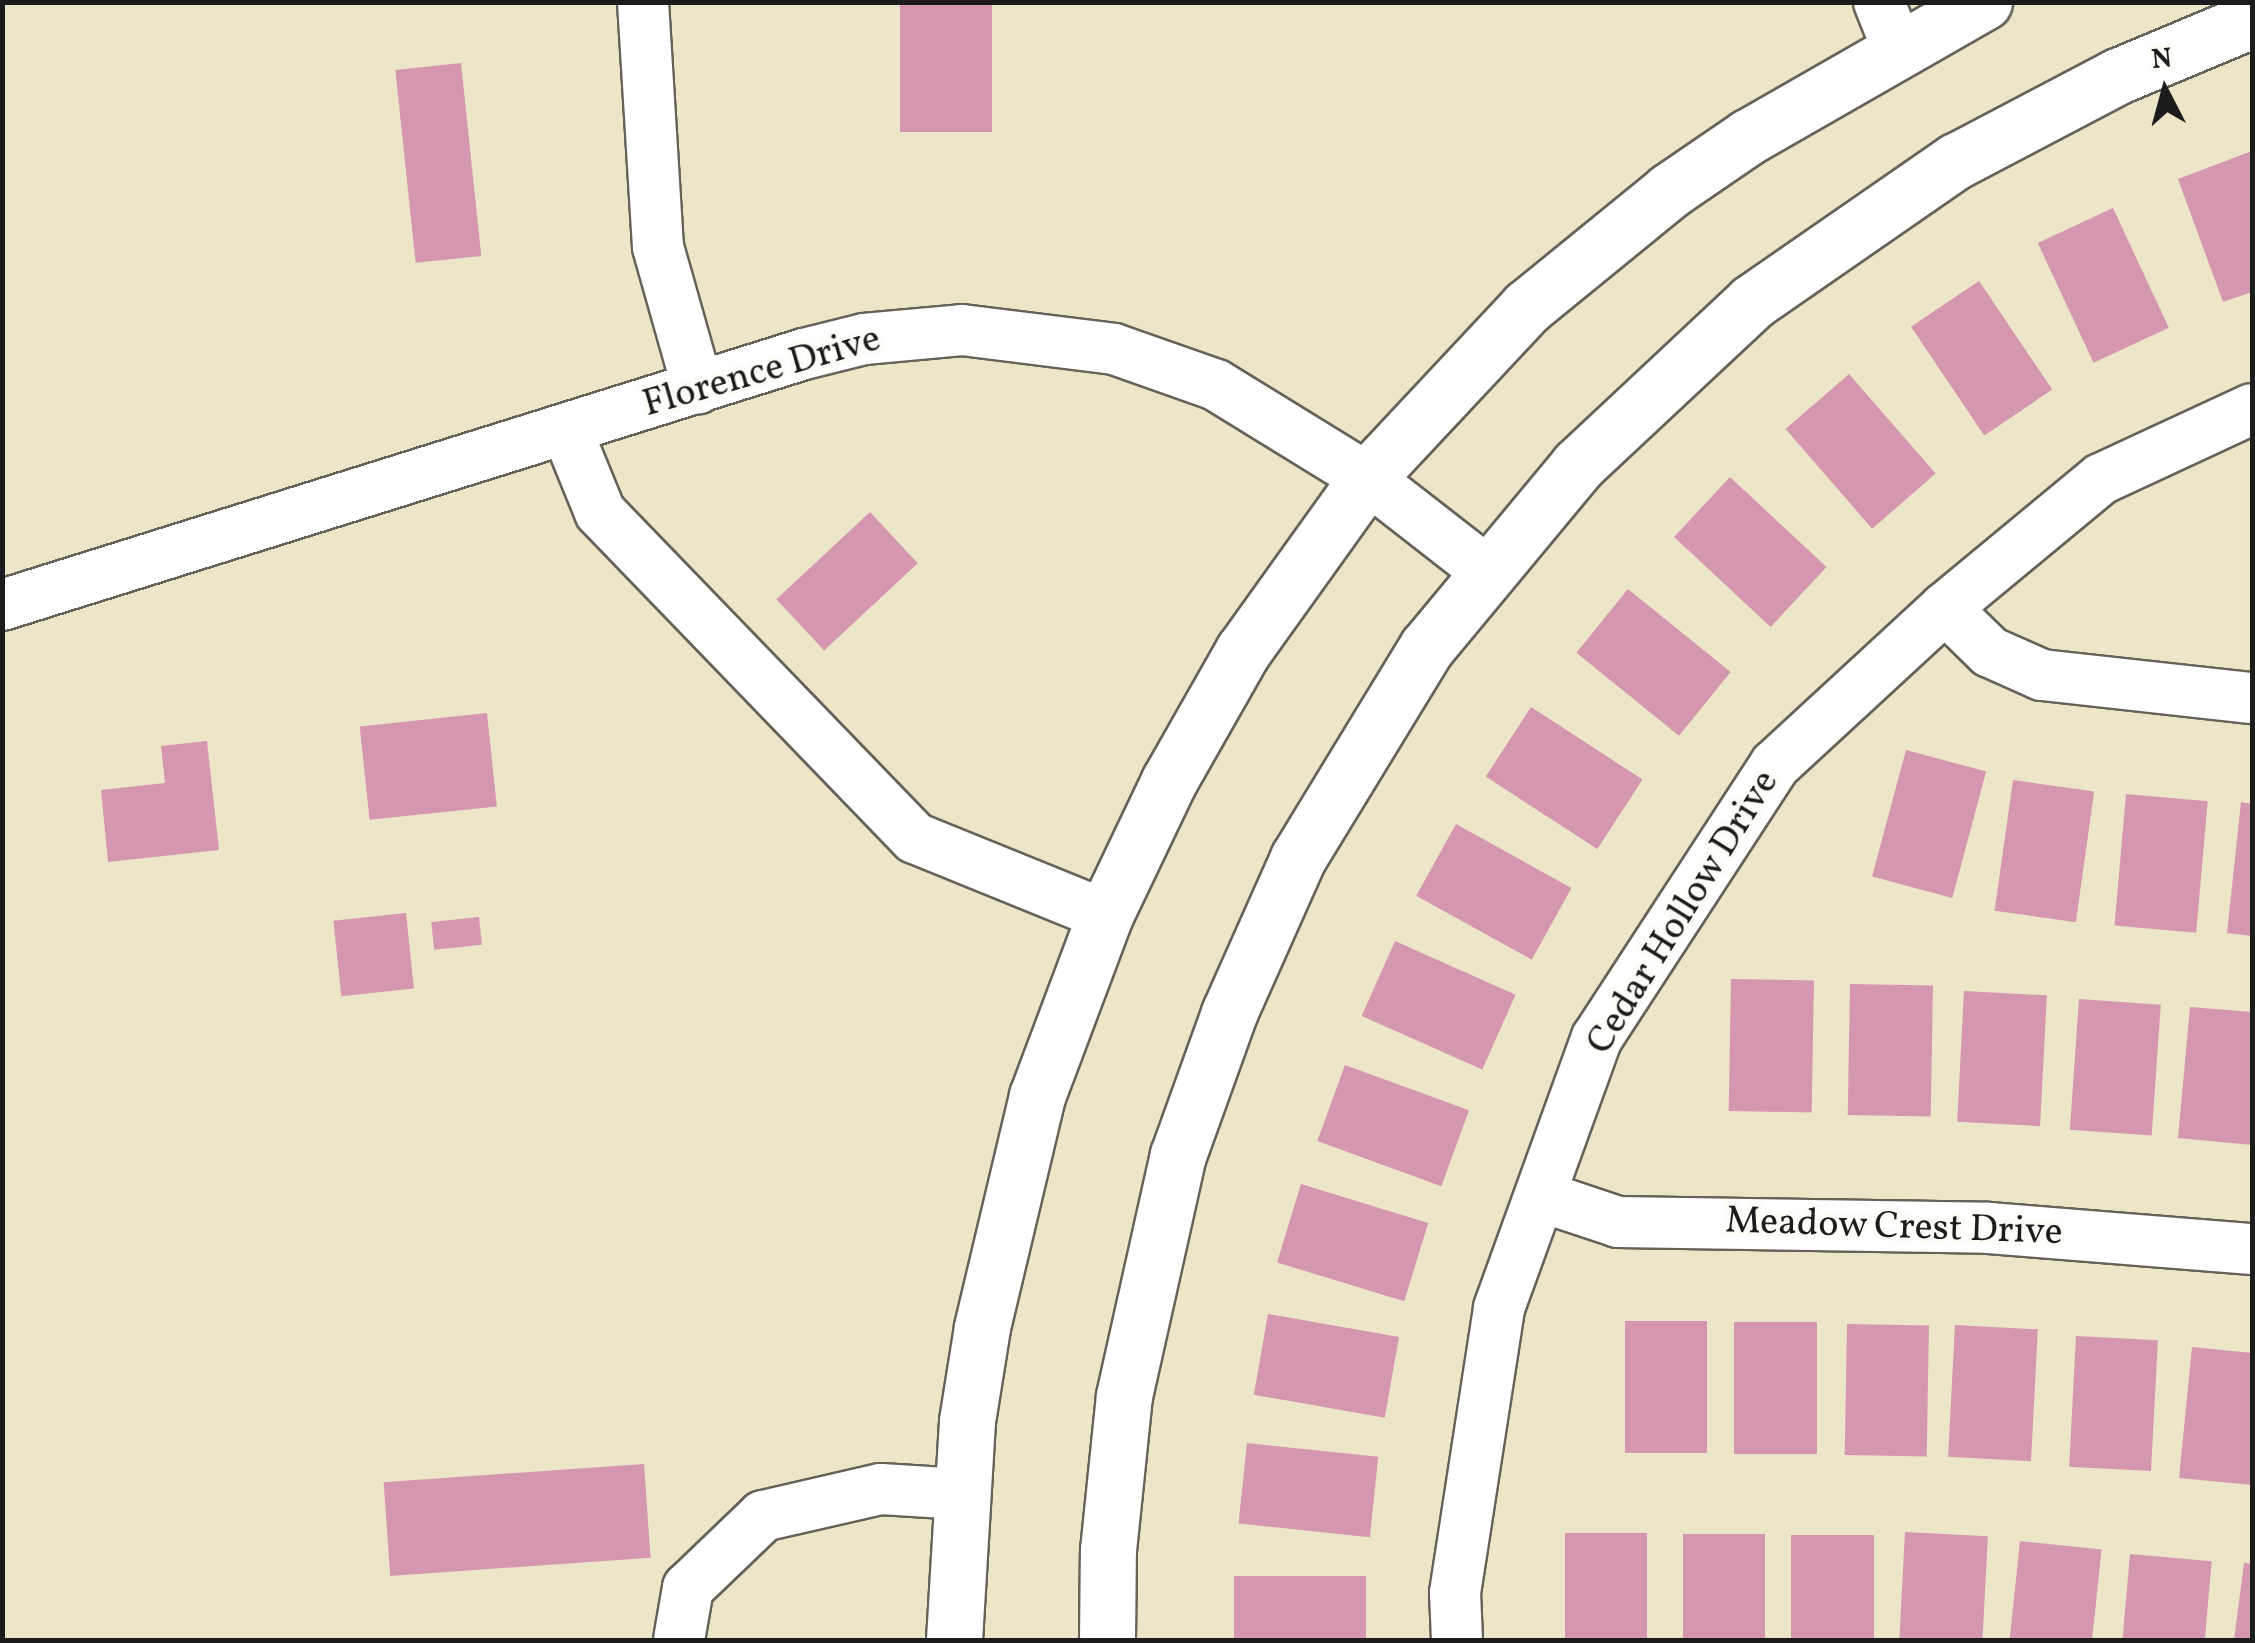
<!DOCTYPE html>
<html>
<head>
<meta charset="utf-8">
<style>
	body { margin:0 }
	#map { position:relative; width:2255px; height:1643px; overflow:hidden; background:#ede5c7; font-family:Vollkorn,serif }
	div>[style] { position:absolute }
	.building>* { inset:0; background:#d597af; transform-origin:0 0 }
	.roads { filter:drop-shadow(2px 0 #656258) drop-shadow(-2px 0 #656258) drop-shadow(0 2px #656258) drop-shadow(0 -2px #656258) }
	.minor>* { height:50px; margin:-25px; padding:0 25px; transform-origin:25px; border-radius:25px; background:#fff }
	.major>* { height:55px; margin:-27.5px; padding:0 27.5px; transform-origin:27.5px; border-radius:27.5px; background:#fff }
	span { translate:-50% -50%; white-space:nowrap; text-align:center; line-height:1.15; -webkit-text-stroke:9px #fdfcf7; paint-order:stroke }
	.street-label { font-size:38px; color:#1c1c1c }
	.frame { position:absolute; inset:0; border:5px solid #1c1c1c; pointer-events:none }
	.north { position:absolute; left:2115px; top:40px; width:100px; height:100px; -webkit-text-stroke:8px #fdfcf7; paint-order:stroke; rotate:354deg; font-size:28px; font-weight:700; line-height:40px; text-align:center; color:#1c1c1c }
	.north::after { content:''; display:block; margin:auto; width:35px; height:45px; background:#1c1c1c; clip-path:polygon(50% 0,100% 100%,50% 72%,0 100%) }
</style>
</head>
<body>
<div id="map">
	<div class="building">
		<div style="left:900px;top:2px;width:92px;height:130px"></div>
		<div style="left:461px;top:63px;width:194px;height:66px;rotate:84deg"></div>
		<div style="clip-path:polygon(2252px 151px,2252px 292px,2223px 302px,2178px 179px)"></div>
		<div style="left:2113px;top:208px;width:132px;height:83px;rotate:65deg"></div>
		<div style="left:1979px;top:281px;width:131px;height:82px;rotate:56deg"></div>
		<div style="left:1849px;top:374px;width:132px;height:84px;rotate:49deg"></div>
		<div style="left:1730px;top:477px;width:132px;height:82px;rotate:43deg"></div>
		<div style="left:870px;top:512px;width:70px;height:128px;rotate:47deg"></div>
		<div style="left:1628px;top:589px;width:132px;height:82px;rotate:39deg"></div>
		<div style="left:1531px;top:707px;width:133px;height:83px;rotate:33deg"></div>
		<div style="left:487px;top:713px;width:94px;height:128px;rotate:84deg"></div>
		<div style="clip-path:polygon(207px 741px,219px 850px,108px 862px,101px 790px,165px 783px,161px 746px)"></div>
		<div style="left:1906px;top:750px;width:83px;height:131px;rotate:15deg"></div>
		<div style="left:2013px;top:780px;width:82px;height:132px;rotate:8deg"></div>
		<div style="left:2126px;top:794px;width:82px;height:132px;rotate:5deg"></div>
		<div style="clip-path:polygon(2241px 802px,2252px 804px,2252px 936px,2227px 933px)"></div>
		<div style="left:1456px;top:824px;width:132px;height:82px;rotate:29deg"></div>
		<div style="left:406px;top:913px;width:76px;height:73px;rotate:84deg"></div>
		<div style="left:479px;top:917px;width:28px;height:48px;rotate:84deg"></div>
		<div style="left:1395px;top:941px;width:132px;height:82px;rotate:24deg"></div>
		<div style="left:1731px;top:979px;width:83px;height:132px;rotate:1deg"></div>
		<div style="left:1850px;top:984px;width:83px;height:131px;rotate:1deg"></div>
		<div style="left:1964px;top:991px;width:83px;height:131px;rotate:3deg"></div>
		<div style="left:2079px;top:999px;width:82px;height:131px;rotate:4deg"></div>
		<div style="clip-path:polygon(2190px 1007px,2252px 1012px,2252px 1145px,2178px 1138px)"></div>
		<div style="left:1345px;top:1065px;width:132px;height:81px;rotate:20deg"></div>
		<div style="left:1301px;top:1184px;width:133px;height:82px;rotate:17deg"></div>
		<div style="left:1268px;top:1314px;width:133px;height:82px;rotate:10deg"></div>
		<div style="left:1707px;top:1321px;width:132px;height:82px;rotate:90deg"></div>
		<div style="left:1734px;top:1322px;width:83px;height:132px"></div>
		<div style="left:1847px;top:1324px;width:82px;height:131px;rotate:1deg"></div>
		<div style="left:1955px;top:1325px;width:83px;height:132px;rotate:3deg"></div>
		<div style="left:2076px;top:1336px;width:82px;height:131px;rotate:3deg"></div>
		<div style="clip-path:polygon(2192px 1347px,2252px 1353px,2252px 1485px,2179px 1478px)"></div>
		<div style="left:1247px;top:1443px;width:132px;height:81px;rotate:6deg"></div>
		<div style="left:644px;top:1464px;width:94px;height:261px;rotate:86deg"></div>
		<div style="left:1905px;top:1532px;width:83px;height:108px;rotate:3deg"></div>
		<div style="left:1565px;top:1533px;width:82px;height:107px"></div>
		<div style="left:1683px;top:1534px;width:82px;height:106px"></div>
		<div style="left:1791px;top:1535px;width:83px;height:105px"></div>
		<div style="left:2020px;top:1541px;width:82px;height:99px;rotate:6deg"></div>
		<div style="left:2130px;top:1554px;width:82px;height:86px;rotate:5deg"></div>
		<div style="clip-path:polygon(2244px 1563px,2252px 1564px,2252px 1640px,2234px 1640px)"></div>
		<div style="left:1234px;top:1576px;width:132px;height:64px"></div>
	</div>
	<div class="roads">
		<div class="minor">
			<div style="left:643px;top:2px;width:245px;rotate:86.5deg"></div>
			<div style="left:658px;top:247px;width:147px;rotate:74.2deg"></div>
			<div style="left:1879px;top:2px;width:48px;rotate:68.2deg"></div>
			<div style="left:567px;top:431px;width:87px;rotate:67.8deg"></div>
			<div style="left:600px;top:512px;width:453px;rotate:46deg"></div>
			<div style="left:915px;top:838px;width:205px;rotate:22.1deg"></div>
			<div style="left:2px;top:605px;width:840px;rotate:-17.38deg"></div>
			<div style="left:804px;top:354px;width:62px;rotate:-14deg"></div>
			<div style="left:864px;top:339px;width:98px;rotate:-5.2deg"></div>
			<div style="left:962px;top:330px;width:153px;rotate:7.1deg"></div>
			<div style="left:1114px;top:349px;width:108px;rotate:19.4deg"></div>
			<div style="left:1216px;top:385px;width:177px;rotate:31.6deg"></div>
			<div style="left:1367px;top:478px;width:150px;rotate:37.9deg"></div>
			<div style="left:1945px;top:608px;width:63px;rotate:44.4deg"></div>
			<div style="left:1990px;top:652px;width:57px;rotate:23.9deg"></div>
			<div style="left:2042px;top:675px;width:211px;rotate:6.3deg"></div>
			<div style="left:1540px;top:1196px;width:82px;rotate:18.4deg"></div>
			<div style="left:1618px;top:1222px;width:371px;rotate:0.9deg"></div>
			<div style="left:1989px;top:1228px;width:264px;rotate:4.6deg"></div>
			<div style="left:679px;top:1640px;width:53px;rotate:-80.2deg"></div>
			<div style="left:688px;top:1588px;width:104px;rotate:-43.8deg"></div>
			<div style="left:763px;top:1516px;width:121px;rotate:-12.9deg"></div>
			<div style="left:881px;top:1489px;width:80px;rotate:3.6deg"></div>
			<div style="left:1457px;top:1640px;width:47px;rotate:-92.4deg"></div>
			<div style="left:1455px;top:1593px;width:288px;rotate:-81.2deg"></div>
			<div style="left:1499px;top:1308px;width:287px;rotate:-70.1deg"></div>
			<div style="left:1597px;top:1038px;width:326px;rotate:-56.9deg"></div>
			<div style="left:1775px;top:765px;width:231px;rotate:-42.7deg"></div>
			<div style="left:1945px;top:608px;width:202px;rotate:-39.6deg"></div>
			<div style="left:2101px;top:479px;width:166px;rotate:-24.9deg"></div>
		</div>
		<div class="major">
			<div style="left:954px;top:1640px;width:219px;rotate:-86.6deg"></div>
			<div style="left:967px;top:1421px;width:95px;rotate:-80.9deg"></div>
			<div style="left:982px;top:1327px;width:237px;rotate:-76.6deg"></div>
			<div style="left:1037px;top:1096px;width:193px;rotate:-69.4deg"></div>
			<div style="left:1105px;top:915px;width:148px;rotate:-64.5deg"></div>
			<div style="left:1169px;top:781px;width:150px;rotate:-60.4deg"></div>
			<div style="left:1243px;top:651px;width:213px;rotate:-54.4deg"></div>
			<div style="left:1367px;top:478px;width:234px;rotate:-46.9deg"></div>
			<div style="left:1527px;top:307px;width:183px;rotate:-39.2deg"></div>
			<div style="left:1669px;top:191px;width:96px;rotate:-34.4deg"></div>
			<div style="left:1748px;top:137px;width:272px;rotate:-29.8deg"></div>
			<div style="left:1107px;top:1640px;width:90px;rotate:-89.4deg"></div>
			<div style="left:1108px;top:1550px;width:155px;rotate:-84.1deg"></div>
			<div style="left:1124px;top:1396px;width:247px;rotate:-77.4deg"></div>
			<div style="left:1178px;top:1155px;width:151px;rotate:-70.2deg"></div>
			<div style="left:1229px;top:1013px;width:170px;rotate:-66deg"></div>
			<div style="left:1298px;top:858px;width:247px;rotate:-58.6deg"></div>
			<div style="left:1427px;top:647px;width:236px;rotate:-50.3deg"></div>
			<div style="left:1578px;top:465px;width:238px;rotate:-43.1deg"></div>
			<div style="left:1752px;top:302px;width:248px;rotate:-34.7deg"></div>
			<div style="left:1956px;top:161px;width:183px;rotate:-27.7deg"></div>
			<div style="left:2118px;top:76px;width:145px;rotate:-22.7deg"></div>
		</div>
	</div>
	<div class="street-label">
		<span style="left:762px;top:373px;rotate:-16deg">Florence Drive</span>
		<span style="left:1684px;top:913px;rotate:-58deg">Cedar Hollow Drive</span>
		<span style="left:1894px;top:1228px;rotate:2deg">Meadow Crest Drive</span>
	</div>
	<div class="frame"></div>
	<div class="north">N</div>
</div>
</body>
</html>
